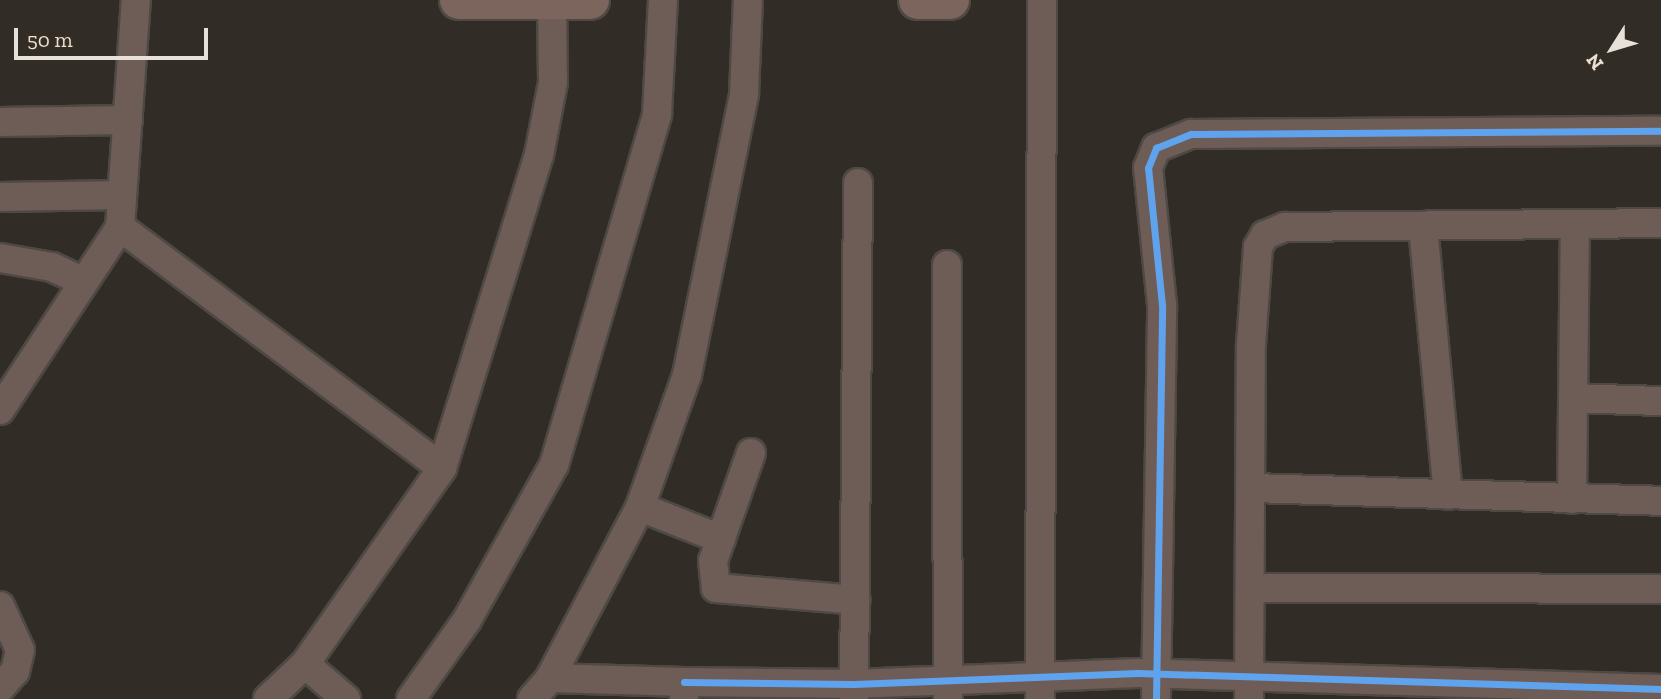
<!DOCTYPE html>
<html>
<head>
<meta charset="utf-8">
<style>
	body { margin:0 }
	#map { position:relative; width:1661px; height:699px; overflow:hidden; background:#322c26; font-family:"Zilla Slab",serif }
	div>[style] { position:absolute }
	.roads { filter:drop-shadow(2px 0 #4e4944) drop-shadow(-2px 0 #4e4944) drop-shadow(0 2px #4e4944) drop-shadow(0 -2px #4e4944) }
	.street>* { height:28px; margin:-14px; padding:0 14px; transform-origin:14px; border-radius:14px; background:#6e5c56 }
	.secondary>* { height:38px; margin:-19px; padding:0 19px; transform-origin:19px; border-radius:19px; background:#7c655d }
	.cycleway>* { height:7px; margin:-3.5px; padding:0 3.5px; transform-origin:3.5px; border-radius:3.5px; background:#60a3ed }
	span { translate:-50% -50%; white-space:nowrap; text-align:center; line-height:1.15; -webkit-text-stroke:7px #372d21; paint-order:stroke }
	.north { position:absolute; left:1577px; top:14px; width:70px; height:70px; -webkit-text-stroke:5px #372d21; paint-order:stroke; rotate:233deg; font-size:19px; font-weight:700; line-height:28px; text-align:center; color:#e8e1da }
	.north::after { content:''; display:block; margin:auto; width:24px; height:32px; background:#e8e1da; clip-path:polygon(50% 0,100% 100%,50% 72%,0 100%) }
	.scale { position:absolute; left:14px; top:28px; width:194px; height:32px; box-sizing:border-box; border:4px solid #e8e1da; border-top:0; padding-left:9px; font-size:21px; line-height:24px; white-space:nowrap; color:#e8e1da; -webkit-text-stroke:5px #372d21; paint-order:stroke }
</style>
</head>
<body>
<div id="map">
	<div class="roads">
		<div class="street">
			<div style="left:0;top:122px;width:128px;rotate:-0.9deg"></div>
			<div style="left:0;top:197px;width:122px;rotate:-0.9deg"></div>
			<div style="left:1423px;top:226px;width:270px;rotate:84.7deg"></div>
			<div style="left:120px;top:227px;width:402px;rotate:36.8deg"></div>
			<div style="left:0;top:258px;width:53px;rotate:9.8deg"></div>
			<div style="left:52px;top:267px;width:35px;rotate:25deg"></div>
			<div style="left:947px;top:265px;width:434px;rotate:89.9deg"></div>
			<div style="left:1573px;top:398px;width:88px;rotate:2deg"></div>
			<div style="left:0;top:410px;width:219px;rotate:-56.7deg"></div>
			<div style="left:120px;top:227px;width:228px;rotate:-86deg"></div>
			<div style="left:751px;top:453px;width:114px;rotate:109.4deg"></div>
			<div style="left:713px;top:561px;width:27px;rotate:84deg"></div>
			<div style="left:716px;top:588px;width:140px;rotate:4.9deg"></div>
			<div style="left:1253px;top:488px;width:408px;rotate:1.8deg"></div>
			<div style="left:1572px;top:499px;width:274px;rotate:-89.4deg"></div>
			<div style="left:640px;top:507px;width:87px;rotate:21.6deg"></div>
			<div style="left:1250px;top:588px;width:411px;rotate:0.1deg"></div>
			<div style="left:0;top:606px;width:48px;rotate:65.6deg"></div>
			<div style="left:20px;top:650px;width:22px;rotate:103deg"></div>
			<div style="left:15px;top:671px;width:23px;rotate:131deg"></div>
			<div style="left:305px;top:664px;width:54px;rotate:40.5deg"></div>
			<div style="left:550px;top:678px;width:134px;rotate:1.7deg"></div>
			<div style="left:684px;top:682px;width:17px;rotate:90deg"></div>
			<div style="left:684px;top:682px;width:170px;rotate:0.7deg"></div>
			<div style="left:854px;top:684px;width:284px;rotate:-2.2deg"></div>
			<div style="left:1138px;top:673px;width:523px;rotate:1.75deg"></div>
			<div style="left:268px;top:699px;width:51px;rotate:-43.4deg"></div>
			<div style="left:305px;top:664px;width:239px;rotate:-55deg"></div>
			<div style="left:442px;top:468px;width:328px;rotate:-72.8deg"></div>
			<div style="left:539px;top:155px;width:74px;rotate:-79.1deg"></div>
			<div style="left:553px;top:82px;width:82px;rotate:-90.7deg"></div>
			<div style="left:411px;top:699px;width:97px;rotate:-54.7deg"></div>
			<div style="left:467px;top:620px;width:178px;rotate:-60.7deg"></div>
			<div style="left:554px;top:465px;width:366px;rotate:-73.6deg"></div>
			<div style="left:657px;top:114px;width:114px;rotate:-87deg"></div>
			<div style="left:532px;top:699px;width:28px;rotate:-49deg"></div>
			<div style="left:550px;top:678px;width:193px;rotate:-62.2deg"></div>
			<div style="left:640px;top:507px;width:140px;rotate:-70.4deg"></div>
			<div style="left:687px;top:375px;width:287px;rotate:-78.5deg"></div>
			<div style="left:744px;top:94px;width:94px;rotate:-87.6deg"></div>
			<div style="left:854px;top:699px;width:516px;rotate:-89.56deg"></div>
			<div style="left:1040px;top:699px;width:699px;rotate:-89.84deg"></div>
			<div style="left:1156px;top:699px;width:394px;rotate:-89.1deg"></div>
			<div style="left:1162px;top:305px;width:138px;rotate:-95.8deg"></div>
			<div style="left:1148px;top:168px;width:22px;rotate:-68deg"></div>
			<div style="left:1156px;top:148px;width:38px;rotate:-22deg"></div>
			<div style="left:1191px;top:134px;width:470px;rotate:-0.4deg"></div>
			<div style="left:1249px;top:699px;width:354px;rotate:-89.7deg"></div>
			<div style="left:1251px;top:345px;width:98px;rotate:-85.9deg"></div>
			<div style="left:1258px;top:247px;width:14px;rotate:-60deg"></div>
			<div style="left:1265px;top:235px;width:22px;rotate:-22deg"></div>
			<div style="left:1285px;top:227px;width:376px;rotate:-0.6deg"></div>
		</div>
		<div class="secondary">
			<div style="left:459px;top:0;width:131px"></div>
			<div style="left:918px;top:0;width:32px"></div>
		</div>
	</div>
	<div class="cycleway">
		<div style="left:684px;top:682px;width:170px;rotate:0.7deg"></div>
		<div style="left:854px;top:684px;width:284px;rotate:-2.2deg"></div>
		<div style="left:1138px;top:673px;width:523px;rotate:1.75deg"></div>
		<div style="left:1156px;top:699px;width:394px;rotate:-89.1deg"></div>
		<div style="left:1162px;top:305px;width:138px;rotate:-95.8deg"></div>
		<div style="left:1148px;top:168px;width:22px;rotate:-68deg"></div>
		<div style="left:1156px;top:148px;width:38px;rotate:-22deg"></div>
		<div style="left:1191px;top:134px;width:470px;rotate:-0.4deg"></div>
	</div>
	<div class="north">N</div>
	<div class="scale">50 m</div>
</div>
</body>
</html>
